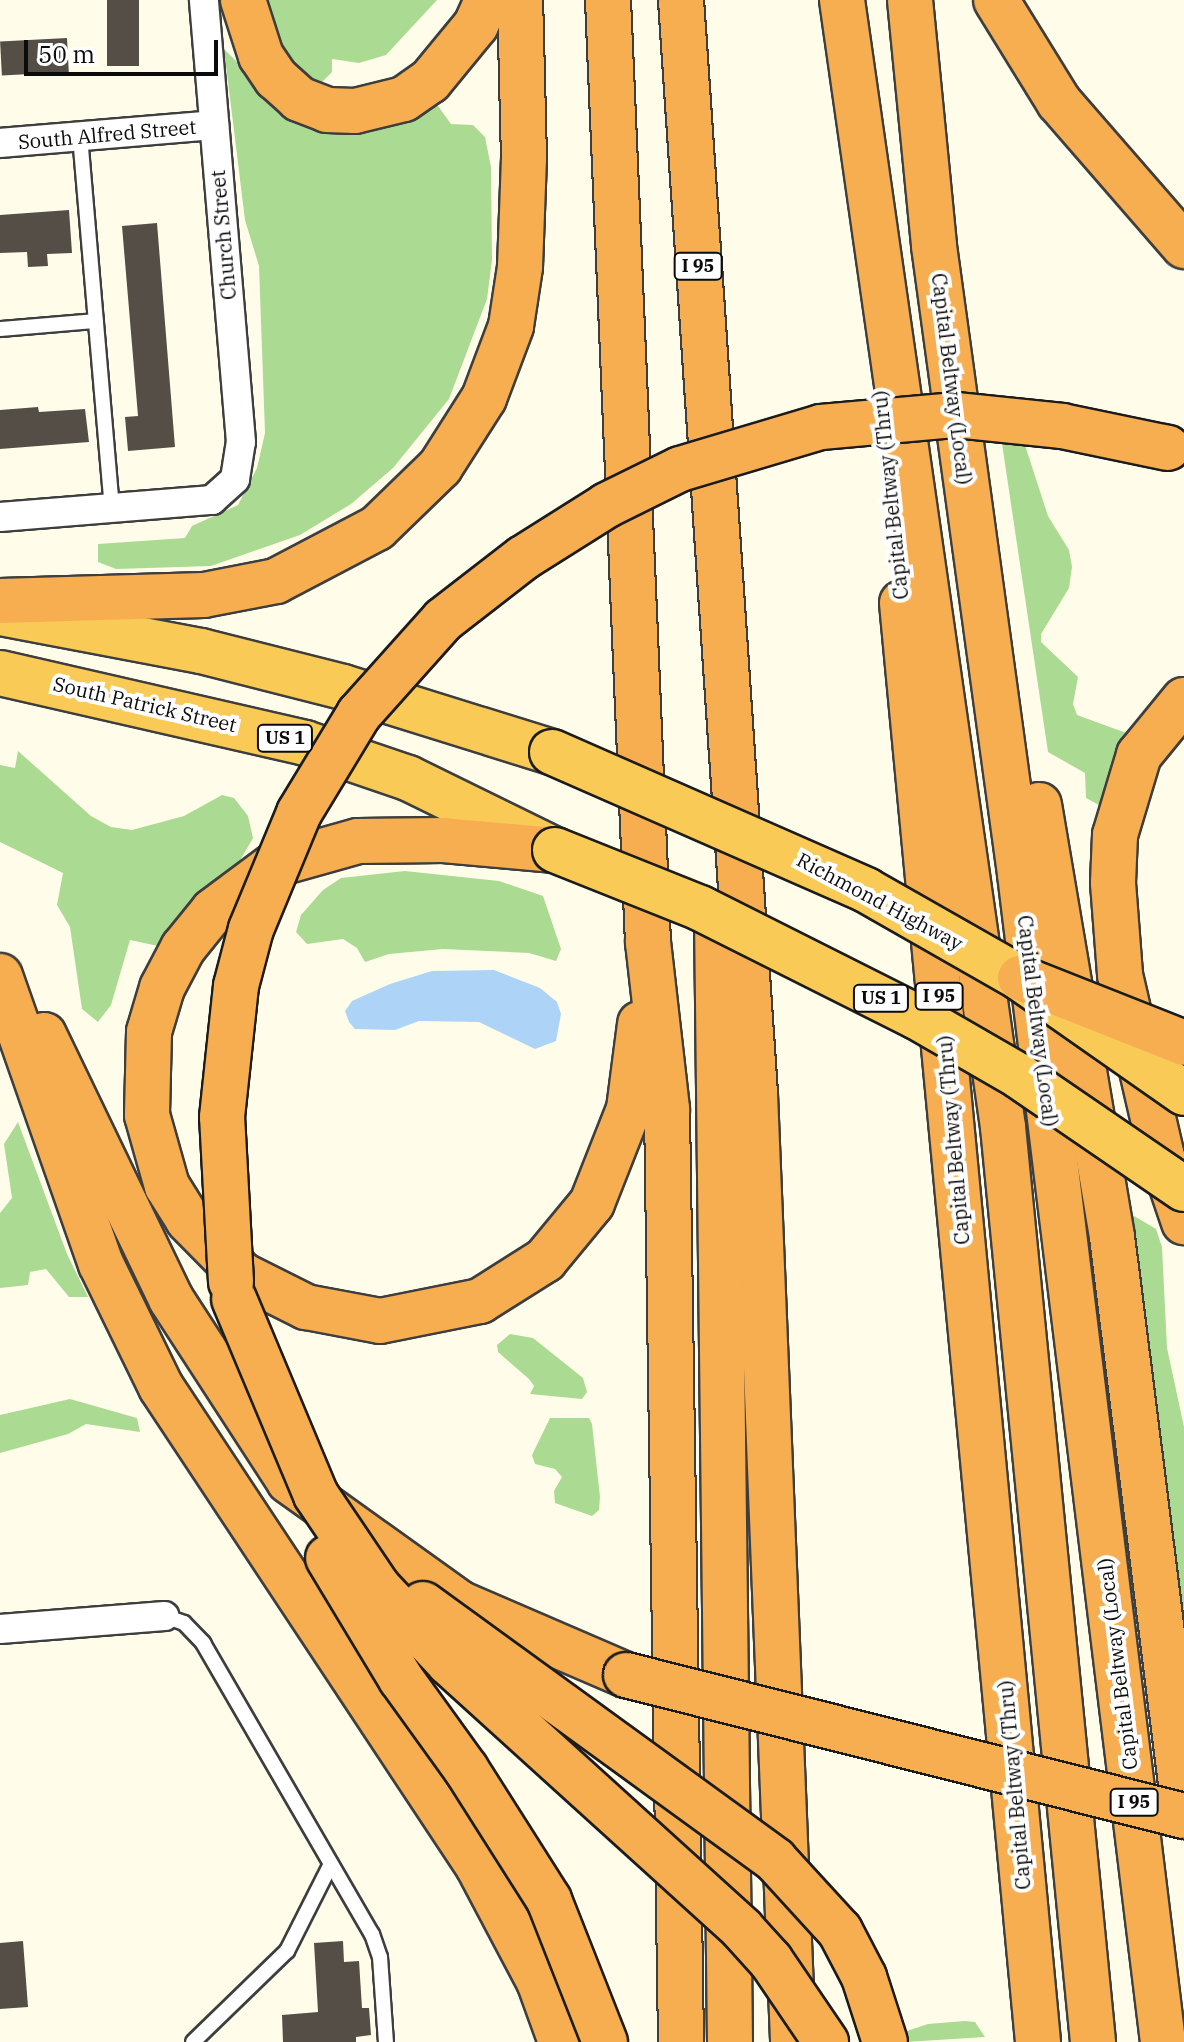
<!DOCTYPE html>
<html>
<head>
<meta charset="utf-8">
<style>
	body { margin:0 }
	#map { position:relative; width:1184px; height:2042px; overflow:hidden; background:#fffde9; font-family:"IBM Plex Serif",serif }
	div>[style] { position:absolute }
	.forest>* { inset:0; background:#abda92 }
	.water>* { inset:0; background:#add3f7 }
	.building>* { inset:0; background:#544e47; transform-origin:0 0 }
	.roads { filter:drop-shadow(2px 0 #3e3e3e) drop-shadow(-2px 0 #3e3e3e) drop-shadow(0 2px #3e3e3e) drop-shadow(0 -2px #3e3e3e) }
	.service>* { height:14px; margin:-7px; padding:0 7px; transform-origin:7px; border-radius:7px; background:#fff }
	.minor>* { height:28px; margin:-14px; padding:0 14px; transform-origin:14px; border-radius:14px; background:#fff }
	.trunk>* { height:44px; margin:-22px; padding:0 22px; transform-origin:22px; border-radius:22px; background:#f9ca56 }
	.motorway>* { height:44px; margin:-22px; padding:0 22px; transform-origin:22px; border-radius:22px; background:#f7ae50 }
	.bridges { filter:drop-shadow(2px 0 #1c1c1c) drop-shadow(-2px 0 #1c1c1c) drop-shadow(0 2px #1c1c1c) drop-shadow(0 -2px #1c1c1c) }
	.trunk-bridge>* { height:44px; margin:-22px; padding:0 22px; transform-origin:22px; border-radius:22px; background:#f9ca56 }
	.motorway-bridge>* { height:44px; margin:-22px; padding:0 22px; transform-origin:22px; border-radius:22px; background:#f7ae50 }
	span { translate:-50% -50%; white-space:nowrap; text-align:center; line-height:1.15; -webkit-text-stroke:8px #fff; paint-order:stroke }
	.shield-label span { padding:2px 6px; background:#fff; border:2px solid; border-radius:6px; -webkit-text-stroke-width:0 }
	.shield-label { font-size:18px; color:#0b0b0b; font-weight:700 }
	.street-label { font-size:20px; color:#0b0b0b }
	.scale { position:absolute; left:24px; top:40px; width:194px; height:36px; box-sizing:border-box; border:4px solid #0b0b0b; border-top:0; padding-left:10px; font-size:24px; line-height:28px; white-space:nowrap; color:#0b0b0b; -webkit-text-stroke:6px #fff; paint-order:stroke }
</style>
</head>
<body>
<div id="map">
	<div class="forest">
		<div style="clip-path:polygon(265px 0,437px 0,386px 55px,359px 63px,332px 59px,332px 72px,322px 82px,303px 80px,284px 60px)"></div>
		<div style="clip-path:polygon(224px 49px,260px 85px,438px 106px,451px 124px,473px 125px,485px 137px,491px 167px,492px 260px,487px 299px,449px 399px,393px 468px,351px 504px,300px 535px,211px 566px,116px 569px,98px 562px,98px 544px,185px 538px,192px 526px,238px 505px,257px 468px,265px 433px,259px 266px,245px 220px)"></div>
		<div style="clip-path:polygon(1001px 437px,1023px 439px,1048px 516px,1069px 550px,1072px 567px,1069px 588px,1041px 634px,1041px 642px,1078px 677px,1073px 704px,1077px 715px,1129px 734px,1099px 805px,1086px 798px,1085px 773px,1048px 752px)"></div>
		<div style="clip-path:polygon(18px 751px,91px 816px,111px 827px,132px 830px,184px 816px,222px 795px,234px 798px,248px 816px,253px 838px,235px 869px,179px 914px,158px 946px,130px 940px,111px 1005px,98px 1022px,82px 1009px,70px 927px,57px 905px,63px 873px,0 842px,0 765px,15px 768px)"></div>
		<div style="clip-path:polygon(405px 871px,499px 881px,543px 896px,561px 949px,556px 961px,529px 953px,443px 949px,389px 954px,365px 962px,357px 948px,343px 939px,307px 944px,296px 932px,301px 915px,323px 890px,341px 878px)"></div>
		<div style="clip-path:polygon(18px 1122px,67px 1254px,88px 1297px,69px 1297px,46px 1269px,30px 1272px,28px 1285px,0 1288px,0 1213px,12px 1198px,4px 1144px)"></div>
		<div style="clip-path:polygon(1124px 1210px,1156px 1229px,1162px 1247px,1167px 1348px,1184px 1427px,1184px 1664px)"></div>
		<div style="clip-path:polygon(510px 1334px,533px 1338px,583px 1378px,587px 1392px,582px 1399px,530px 1394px,534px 1386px,529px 1379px,498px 1352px,497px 1345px)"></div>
		<div style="clip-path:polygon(70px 1399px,137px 1418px,140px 1432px,86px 1424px,68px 1434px,0 1453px,0 1415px)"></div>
		<div style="clip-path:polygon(550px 1418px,589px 1418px,592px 1424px,600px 1497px,599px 1510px,592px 1516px,555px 1503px,554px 1491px,562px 1477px,555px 1469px,535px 1464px,532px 1455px)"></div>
		<div style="clip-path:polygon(965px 2021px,975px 2022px,985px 2037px,905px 2042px,907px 2031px,928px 2024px)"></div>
	</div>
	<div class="water">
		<div style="clip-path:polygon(494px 970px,540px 988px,557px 1002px,561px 1014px,556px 1041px,535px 1049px,479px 1022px,419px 1021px,395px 1030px,355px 1029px,349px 1022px,345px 1011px,352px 1001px,390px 984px,432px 971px)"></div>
	</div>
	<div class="building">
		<div style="left:107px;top:0;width:32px;height:66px"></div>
		<div style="left:67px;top:38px;width:34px;height:67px;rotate:87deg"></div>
		<div style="clip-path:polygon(69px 210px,72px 253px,47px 254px,48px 266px,28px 267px,27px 252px,0 253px,0 215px)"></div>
		<div style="clip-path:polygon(157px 223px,175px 447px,128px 451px,125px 417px,138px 416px,122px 226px)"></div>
		<div style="clip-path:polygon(38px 407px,39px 412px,85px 409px,89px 442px,0 449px,0 410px)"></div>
		<div style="clip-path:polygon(23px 1941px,28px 2007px,0 2009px,0 1943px)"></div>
		<div style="clip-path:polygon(343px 1941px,344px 1962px,359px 1961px,362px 2008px,369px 2008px,371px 2035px,356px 2037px,356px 2042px,283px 2042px,282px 2015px,318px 2012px,314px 1943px)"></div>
	</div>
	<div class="roads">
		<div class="service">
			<div style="left:80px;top:136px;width:373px;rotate:85.1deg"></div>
			<div style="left:0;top:329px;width:96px;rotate:-4.8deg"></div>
			<div style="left:164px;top:1616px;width:21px;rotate:19deg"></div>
			<div style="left:184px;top:1623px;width:28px;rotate:46deg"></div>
			<div style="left:203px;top:1643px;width:337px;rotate:59.9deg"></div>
			<div style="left:372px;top:1934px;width:24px;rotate:71deg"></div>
			<div style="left:380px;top:1957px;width:85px;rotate:86deg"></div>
			<div style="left:193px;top:2042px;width:131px;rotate:-44.1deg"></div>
			<div style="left:287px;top:1951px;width:97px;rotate:-63.2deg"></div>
		</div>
		<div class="minor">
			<div style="left:0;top:143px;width:215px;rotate:-4.8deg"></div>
			<div style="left:0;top:517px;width:213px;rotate:-4.6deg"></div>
			<div style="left:212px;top:500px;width:31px;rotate:-42deg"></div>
			<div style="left:235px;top:479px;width:37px;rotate:-81deg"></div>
			<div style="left:241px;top:442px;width:444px;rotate:-94.8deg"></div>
			<div style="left:0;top:1629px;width:165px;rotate:-4.5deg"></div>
		</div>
		<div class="trunk">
			<div style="left:0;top:613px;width:205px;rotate:10.7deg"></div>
			<div style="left:201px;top:651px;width:146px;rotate:14.2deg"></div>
			<div style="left:343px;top:687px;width:219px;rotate:17.3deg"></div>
			<div style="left:0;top:673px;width:313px;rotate:12.9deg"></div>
			<div style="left:305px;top:743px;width:109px;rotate:18.8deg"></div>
			<div style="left:408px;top:778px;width:164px;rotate:26.1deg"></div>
		</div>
		<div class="motorway">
			<div style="left:243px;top:0;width:59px;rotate:72.2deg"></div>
			<div style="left:261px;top:56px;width:27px;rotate:56deg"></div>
			<div style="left:276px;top:78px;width:31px;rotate:42deg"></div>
			<div style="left:299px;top:99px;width:30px;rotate:21deg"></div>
			<div style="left:327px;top:110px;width:28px;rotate:2deg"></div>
			<div style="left:355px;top:111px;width:50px;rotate:-13.8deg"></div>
			<div style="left:404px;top:99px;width:32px;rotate:-35deg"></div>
			<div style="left:430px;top:81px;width:72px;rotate:-50.6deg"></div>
			<div style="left:476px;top:25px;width:27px;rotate:-66deg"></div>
			<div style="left:608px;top:0;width:943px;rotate:87.57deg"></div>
			<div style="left:648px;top:942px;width:168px;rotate:83.5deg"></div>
			<div style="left:667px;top:1109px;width:933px;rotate:89.14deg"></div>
			<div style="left:681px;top:0;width:1096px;rotate:86.13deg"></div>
			<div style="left:755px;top:1094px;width:949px;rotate:87.7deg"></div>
			<div style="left:842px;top:0;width:1138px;rotate:81.87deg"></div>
			<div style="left:1003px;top:1127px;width:919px;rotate:84.38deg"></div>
			<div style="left:910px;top:0;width:247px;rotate:84.4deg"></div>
			<div style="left:934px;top:246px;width:634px;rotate:82.2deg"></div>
			<div style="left:1020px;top:874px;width:1177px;rotate:83.02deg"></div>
			<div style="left:996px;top:0;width:120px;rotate:58.3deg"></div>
			<div style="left:1059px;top:102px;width:191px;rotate:49deg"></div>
			<div style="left:0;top:601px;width:204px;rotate:-1.7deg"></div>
			<div style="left:204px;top:595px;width:73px;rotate:-11deg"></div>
			<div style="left:276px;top:581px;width:114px;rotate:-27.7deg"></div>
			<div style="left:377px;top:528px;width:88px;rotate:-44.1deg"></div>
			<div style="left:440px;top:467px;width:82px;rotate:-57.5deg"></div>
			<div style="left:484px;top:398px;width:77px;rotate:-69.4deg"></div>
			<div style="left:511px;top:326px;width:60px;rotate:-81.3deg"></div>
			<div style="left:520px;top:267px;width:108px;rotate:-87.9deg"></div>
			<div style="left:524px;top:159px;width:159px;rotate:-91.4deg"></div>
			<div style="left:902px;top:603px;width:1445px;rotate:84.6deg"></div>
			<div style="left:1184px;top:700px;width:71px;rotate:129.3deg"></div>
			<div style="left:1139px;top:755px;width:84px;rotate:106.7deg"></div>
			<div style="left:1115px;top:835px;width:48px;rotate:92.4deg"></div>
			<div style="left:1113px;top:883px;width:92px;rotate:85.6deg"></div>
			<div style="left:1120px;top:975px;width:187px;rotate:77deg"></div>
			<div style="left:1162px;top:1157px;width:69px;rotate:71.3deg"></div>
			<div style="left:1039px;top:805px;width:438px;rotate:80.4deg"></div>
			<div style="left:1112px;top:1237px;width:575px;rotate:82.8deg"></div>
			<div style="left:555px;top:850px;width:112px;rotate:-174.9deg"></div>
			<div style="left:443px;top:840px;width:85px;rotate:179.3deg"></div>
			<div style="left:358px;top:841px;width:85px;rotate:164.3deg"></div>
			<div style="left:276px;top:864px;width:79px;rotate:143.3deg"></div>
			<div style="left:213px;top:911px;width:48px;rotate:129deg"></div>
			<div style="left:183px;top:948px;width:45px;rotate:117.7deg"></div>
			<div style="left:162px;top:988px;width:46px;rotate:106.5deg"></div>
			<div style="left:149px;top:1032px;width:83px;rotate:91.4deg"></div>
			<div style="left:147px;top:1115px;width:74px;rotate:74.3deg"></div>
			<div style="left:167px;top:1186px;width:40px;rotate:58deg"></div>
			<div style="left:188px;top:1220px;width:77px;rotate:45.5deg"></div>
			<div style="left:242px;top:1275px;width:72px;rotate:26.6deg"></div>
			<div style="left:306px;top:1307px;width:75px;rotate:10.7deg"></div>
			<div style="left:380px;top:1321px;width:102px;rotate:-11.3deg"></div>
			<div style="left:480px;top:1301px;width:77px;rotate:-32.2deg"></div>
			<div style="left:545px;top:1260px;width:74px;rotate:-50.5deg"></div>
			<div style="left:592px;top:1203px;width:101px;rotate:-68.5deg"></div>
			<div style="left:629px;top:1109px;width:86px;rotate:-82.6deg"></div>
			<div style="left:717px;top:915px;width:1127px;rotate:89.34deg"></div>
			<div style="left:0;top:976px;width:305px;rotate:70.7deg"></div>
			<div style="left:101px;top:1264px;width:137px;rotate:64deg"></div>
			<div style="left:161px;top:1387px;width:574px;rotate:56.5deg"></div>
			<div style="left:478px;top:1866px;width:130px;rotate:62.1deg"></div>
			<div style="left:539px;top:1981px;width:65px;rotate:70.2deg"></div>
			<div style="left:44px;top:1035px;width:293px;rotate:64.3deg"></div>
			<div style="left:171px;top:1299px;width:217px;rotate:57deg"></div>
			<div style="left:289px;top:1481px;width:211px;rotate:35.6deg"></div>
			<div style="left:461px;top:1604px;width:180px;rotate:23.3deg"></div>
		</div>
	</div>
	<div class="bridges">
		<div class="trunk-bridge">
			<div style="left:552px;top:752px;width:343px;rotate:23.7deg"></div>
			<div style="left:866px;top:890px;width:177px;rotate:29.7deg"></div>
			<div style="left:1020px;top:978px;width:200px;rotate:35deg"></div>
			<div style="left:555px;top:850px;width:156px;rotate:21.8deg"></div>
			<div style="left:700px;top:908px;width:243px;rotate:26.7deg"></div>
			<div style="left:917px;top:1017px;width:118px;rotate:30deg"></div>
			<div style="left:1019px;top:1076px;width:200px;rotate:34.4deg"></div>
		</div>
		<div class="motorway-bridge">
			<div style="left:1020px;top:978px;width:176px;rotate:21.6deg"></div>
			<div style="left:231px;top:1282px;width:165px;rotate:-93.1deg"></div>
			<div style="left:222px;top:1117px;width:132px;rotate:-83.9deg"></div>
			<div style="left:236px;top:986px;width:59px;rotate:-75.3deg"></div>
			<div style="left:251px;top:929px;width:126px;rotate:-67.5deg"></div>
			<div style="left:299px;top:813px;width:116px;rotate:-58.8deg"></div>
			<div style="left:359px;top:714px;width:126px;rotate:-48.2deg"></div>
			<div style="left:443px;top:620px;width:101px;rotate:-37.8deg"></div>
			<div style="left:523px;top:558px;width:99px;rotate:-32.2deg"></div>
			<div style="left:607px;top:505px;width:81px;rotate:-26.3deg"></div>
			<div style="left:680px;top:469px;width:147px;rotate:-16.6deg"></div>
			<div style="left:821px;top:427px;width:136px;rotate:-5.1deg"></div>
			<div style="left:956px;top:415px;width:107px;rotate:5.9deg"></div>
			<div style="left:1062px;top:426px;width:108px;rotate:11.7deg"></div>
			<div style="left:234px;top:1299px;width:212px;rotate:67.3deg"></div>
			<div style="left:316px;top:1495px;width:111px;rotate:56deg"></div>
			<div style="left:378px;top:1587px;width:104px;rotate:46.9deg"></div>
			<div style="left:449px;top:1663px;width:396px;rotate:42.2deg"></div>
			<div style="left:742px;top:1929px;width:43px;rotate:47.8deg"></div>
			<div style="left:771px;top:1961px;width:98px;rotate:55.8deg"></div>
			<div style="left:328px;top:1558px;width:141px;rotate:58.9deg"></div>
			<div style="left:401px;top:1679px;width:111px;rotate:54.2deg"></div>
			<div style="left:466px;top:1769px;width:155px;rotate:57.6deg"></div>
			<div style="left:549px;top:1900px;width:153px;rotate:68.5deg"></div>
			<div style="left:423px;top:1604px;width:435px;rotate:36deg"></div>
			<div style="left:775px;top:1860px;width:96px;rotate:47.5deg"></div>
			<div style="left:840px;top:1931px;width:52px;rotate:62.4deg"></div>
			<div style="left:864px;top:1977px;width:68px;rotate:72.1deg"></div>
			<div style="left:626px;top:1675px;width:576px;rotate:14.18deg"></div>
		</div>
	</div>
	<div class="shield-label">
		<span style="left:698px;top:266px">I 95</span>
		<span style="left:285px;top:738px">US 1</span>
		<span style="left:939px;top:996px">I 95</span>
		<span style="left:881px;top:998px">US 1</span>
		<span style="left:1134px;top:1802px">I 95</span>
	</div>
	<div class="street-label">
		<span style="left:107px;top:134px;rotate:-5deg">South Alfred Street</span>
		<span style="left:223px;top:235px;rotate:-95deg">Church Street</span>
		<span style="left:952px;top:379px;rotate:83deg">Capital Beltway (Local)</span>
		<span style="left:890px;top:495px;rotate:-96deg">Capital Beltway (Thru)</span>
		<span style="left:145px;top:704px;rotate:13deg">South Patrick Street</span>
		<span style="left:880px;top:901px;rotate:28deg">Richmond Highway</span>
		<span style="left:1038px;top:1021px;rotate:83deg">Capital Beltway (Local)</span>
		<span style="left:953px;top:1140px;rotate:-95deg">Capital Beltway (Thru)</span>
		<span style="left:1117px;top:1664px;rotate:-97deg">Capital Beltway (Local)</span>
		<span style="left:1014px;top:1785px;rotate:-95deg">Capital Beltway (Thru)</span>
	</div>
	<div class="scale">50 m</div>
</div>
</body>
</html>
